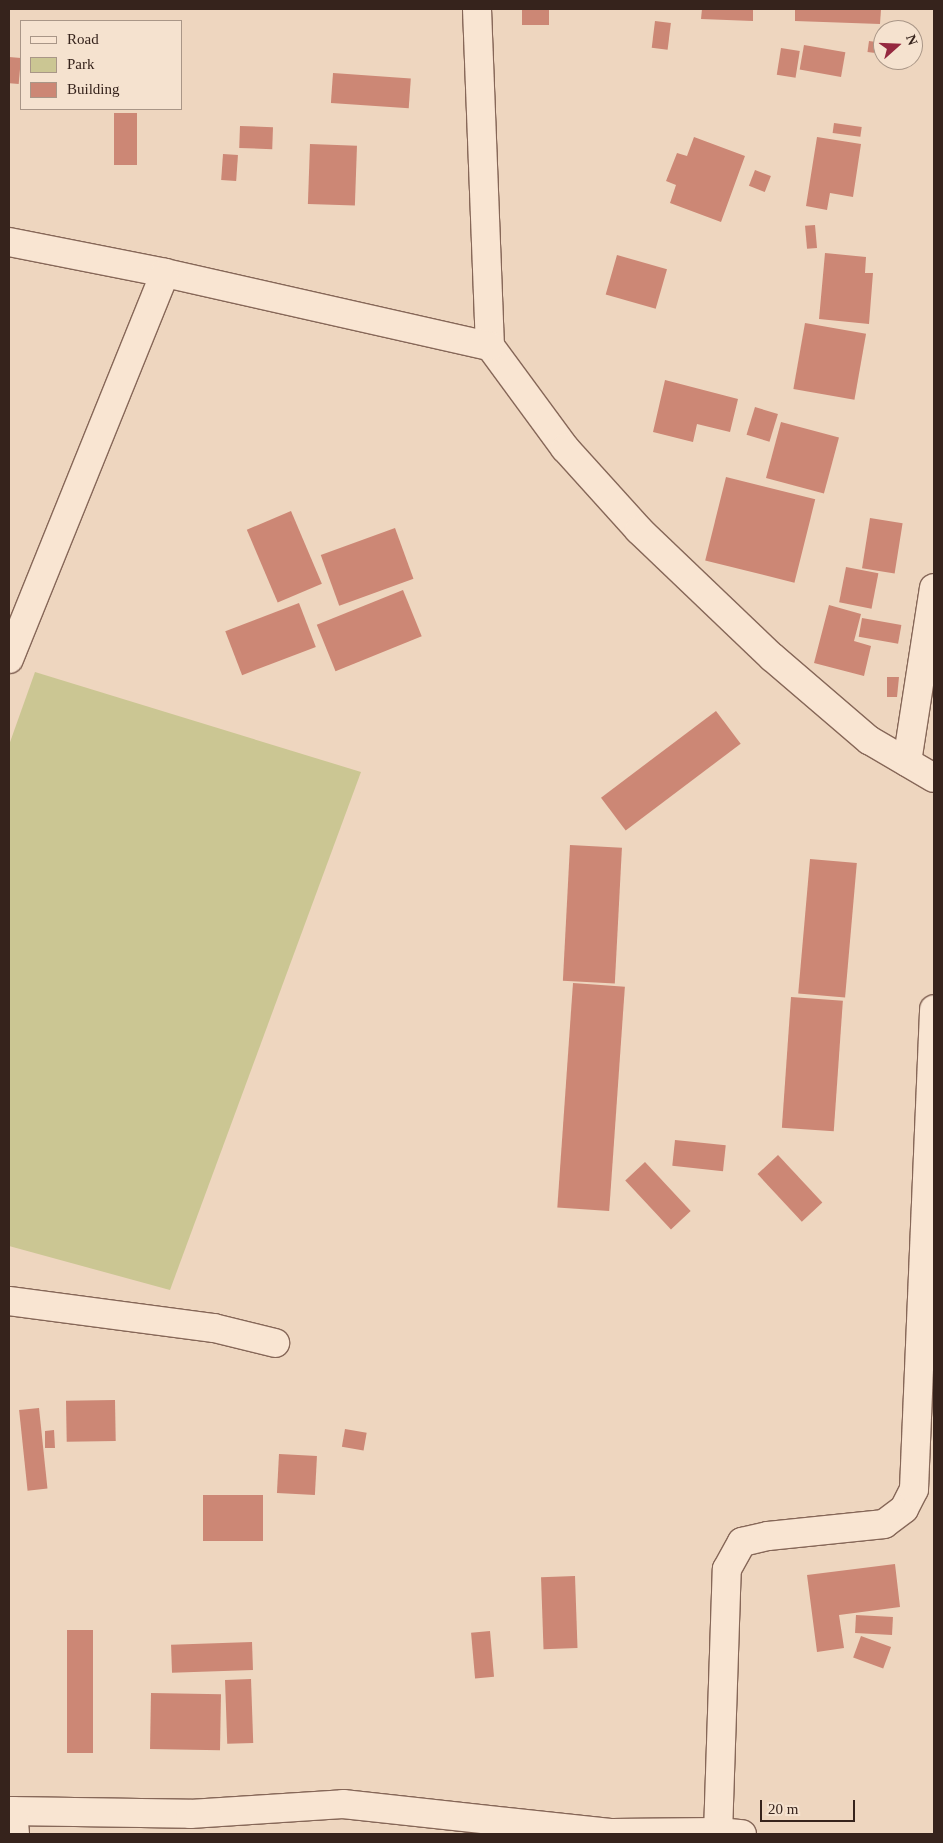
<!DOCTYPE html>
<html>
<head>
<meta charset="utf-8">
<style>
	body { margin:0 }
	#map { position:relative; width:943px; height:1843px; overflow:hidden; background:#eed6bf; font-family:Georgia,serif }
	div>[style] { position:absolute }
	.green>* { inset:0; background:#cbc693 }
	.building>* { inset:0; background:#cc8775; transform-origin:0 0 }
	.roads { filter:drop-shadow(1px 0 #866758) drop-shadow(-1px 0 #866758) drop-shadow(0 1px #866758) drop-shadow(0 -1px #866758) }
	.minor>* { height:28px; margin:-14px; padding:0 14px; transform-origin:14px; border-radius:14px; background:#f9e5d2 }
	span { translate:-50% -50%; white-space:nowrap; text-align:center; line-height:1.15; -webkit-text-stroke:4px #f5e2cf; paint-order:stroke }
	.frame { position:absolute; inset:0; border:10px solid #36231c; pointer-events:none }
	.legend { position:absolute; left:20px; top:20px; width:162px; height:90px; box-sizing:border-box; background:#f5e2cf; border:1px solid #a99687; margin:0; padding:6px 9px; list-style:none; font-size:15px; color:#36231c }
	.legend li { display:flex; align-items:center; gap:10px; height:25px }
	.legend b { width:25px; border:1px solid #a99687 }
	.north { position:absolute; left:873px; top:20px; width:50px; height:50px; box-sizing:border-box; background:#f5e2cf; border:1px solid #a99687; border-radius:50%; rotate:70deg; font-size:14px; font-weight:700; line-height:20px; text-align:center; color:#36231c }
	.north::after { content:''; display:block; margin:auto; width:18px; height:22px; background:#95283f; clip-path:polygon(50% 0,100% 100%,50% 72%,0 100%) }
	.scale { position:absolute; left:760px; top:1800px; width:95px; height:22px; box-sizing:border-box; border:2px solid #36231c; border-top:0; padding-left:6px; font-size:15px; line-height:18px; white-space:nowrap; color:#36231c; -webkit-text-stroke:4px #f5e2cf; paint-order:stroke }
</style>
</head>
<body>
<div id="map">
	<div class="green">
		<div style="clip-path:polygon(35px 672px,361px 772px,170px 1290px,9px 1246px,9px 745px)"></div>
	</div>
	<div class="building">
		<div style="left:522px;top:9px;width:27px;height:16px"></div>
		<div style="clip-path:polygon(702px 9px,753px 9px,753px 21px,701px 19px)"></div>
		<div style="clip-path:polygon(795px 9px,881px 9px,880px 24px,795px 21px)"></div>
		<div style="left:655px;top:21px;width:16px;height:27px;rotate:7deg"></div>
		<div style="left:869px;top:41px;width:14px;height:11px;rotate:8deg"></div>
		<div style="left:804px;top:45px;width:42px;height:25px;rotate:10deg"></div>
		<div style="left:781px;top:48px;width:19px;height:27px;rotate:9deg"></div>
		<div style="left:9px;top:57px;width:12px;height:26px;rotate:5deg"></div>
		<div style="left:333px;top:73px;width:78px;height:30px;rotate:4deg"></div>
		<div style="left:114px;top:113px;width:23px;height:52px"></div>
		<div style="left:834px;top:123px;width:28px;height:10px;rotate:8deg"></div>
		<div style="left:240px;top:126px;width:33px;height:22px;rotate:2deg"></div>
		<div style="clip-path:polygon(694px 137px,745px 156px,721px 222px,670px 203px,676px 185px,666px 181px,677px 153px,687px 156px)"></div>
		<div style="clip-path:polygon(817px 137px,861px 144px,853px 197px,830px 193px,827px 210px,806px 206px)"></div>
		<div style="left:310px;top:144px;width:47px;height:60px;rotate:2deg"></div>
		<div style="left:223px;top:154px;width:15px;height:26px;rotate:4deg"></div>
		<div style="left:755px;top:170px;width:17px;height:17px;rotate:21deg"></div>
		<div style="left:815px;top:225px;width:23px;height:10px;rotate:85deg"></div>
		<div style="clip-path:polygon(825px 253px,866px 257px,865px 273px,873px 273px,869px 324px,819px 319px)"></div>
		<div style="left:617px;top:255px;width:52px;height:41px;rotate:16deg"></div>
		<div style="left:805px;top:323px;width:62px;height:67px;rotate:10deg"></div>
		<div style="clip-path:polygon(665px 380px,738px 399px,730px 432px,697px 424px,693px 442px,653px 432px)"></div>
		<div style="left:755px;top:407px;width:24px;height:29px;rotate:17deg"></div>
		<div style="left:781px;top:422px;width:60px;height:58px;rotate:15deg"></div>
		<div style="left:726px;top:477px;width:92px;height:86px;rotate:14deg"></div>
		<div style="left:291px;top:511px;width:79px;height:48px;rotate:67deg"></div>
		<div style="left:870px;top:518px;width:33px;height:51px;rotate:9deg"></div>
		<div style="left:395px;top:528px;width:54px;height:79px;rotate:70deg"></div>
		<div style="left:846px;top:567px;width:33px;height:36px;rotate:11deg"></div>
		<div style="left:403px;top:590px;width:50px;height:93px;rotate:68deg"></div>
		<div style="left:299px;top:603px;width:47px;height:79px;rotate:69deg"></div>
		<div style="clip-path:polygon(829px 605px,861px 614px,854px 641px,871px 646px,864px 676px,814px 663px)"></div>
		<div style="left:862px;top:618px;width:40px;height:19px;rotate:10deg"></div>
		<div style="clip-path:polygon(887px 677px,899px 677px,897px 697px,887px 697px)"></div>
		<div style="left:716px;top:711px;width:41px;height:144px;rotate:53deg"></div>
		<div style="left:570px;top:845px;width:52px;height:136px;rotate:3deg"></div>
		<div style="left:810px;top:859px;width:47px;height:135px;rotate:5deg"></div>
		<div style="left:573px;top:983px;width:52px;height:225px;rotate:4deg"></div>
		<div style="left:791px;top:997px;width:52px;height:131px;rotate:4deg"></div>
		<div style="left:675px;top:1140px;width:51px;height:26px;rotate:6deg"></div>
		<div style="left:778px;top:1155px;width:65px;height:28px;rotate:47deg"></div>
		<div style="left:645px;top:1162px;width:67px;height:27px;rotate:47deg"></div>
		<div style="left:115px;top:1400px;width:41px;height:49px;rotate:89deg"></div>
		<div style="left:39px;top:1408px;width:81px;height:20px;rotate:84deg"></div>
		<div style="left:345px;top:1429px;width:22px;height:18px;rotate:10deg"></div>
		<div style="clip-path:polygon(54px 1430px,55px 1448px,45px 1448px,45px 1431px)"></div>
		<div style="left:279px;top:1454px;width:38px;height:39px;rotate:3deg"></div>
		<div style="left:203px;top:1495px;width:60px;height:46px"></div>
		<div style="clip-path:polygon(895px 1564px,900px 1607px,839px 1615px,844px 1648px,817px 1652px,807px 1575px)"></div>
		<div style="left:575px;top:1576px;width:72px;height:34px;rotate:88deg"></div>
		<div style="left:856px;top:1615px;width:37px;height:18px;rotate:3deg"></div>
		<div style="left:67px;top:1630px;width:26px;height:123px"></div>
		<div style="left:490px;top:1631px;width:46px;height:19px;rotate:85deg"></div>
		<div style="left:861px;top:1636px;width:32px;height:23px;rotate:20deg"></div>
		<div style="left:252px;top:1642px;width:28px;height:81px;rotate:88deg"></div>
		<div style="left:251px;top:1679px;width:64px;height:26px;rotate:88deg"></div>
		<div style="left:151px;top:1693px;width:70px;height:56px;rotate:1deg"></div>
	</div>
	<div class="roads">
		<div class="minor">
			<div style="left:477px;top:9px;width:337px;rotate:87.8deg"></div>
			<div style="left:490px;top:346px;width:127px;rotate:53.7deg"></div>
			<div style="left:565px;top:448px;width:110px;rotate:47.9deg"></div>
			<div style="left:639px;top:530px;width:184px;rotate:43.7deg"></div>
			<div style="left:772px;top:657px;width:128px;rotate:40.6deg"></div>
			<div style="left:869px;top:740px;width:75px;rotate:30.3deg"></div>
			<div style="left:9px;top:242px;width:159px;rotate:11.2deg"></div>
			<div style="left:165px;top:273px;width:333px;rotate:12.7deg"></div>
			<div style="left:9px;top:659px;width:416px;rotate:-68deg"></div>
			<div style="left:907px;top:762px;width:176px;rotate:-81.2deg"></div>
			<div style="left:9px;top:1301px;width:207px;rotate:7.5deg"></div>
			<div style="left:214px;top:1328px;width:63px;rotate:13.8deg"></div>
			<div style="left:9px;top:1811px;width:181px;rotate:0.9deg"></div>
			<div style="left:190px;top:1814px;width:153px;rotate:-3.7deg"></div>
			<div style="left:343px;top:1804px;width:271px;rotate:6.2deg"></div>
			<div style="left:612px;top:1833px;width:106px;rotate:-0.5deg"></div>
			<div style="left:718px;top:1832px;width:24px;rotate:5deg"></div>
			<div style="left:13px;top:1811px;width:23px;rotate:85deg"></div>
			<div style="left:718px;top:1834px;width:265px;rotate:-88.1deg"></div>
			<div style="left:727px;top:1569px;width:31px;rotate:-61deg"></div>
			<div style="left:742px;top:1542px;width:27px;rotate:-13deg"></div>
			<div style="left:768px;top:1536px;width:117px;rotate:-5.9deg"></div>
			<div style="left:884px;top:1524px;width:25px;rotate:-37deg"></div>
			<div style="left:904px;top:1509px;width:22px;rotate:-63deg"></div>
			<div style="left:914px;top:1489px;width:480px;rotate:-87.6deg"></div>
		</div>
	</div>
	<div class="frame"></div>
	<ul class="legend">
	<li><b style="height:6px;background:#f9e5d2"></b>Road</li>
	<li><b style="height:14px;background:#cbc693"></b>Park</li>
	<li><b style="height:14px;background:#cc8775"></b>Building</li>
	</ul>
	<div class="north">N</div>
	<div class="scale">20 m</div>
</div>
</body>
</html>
